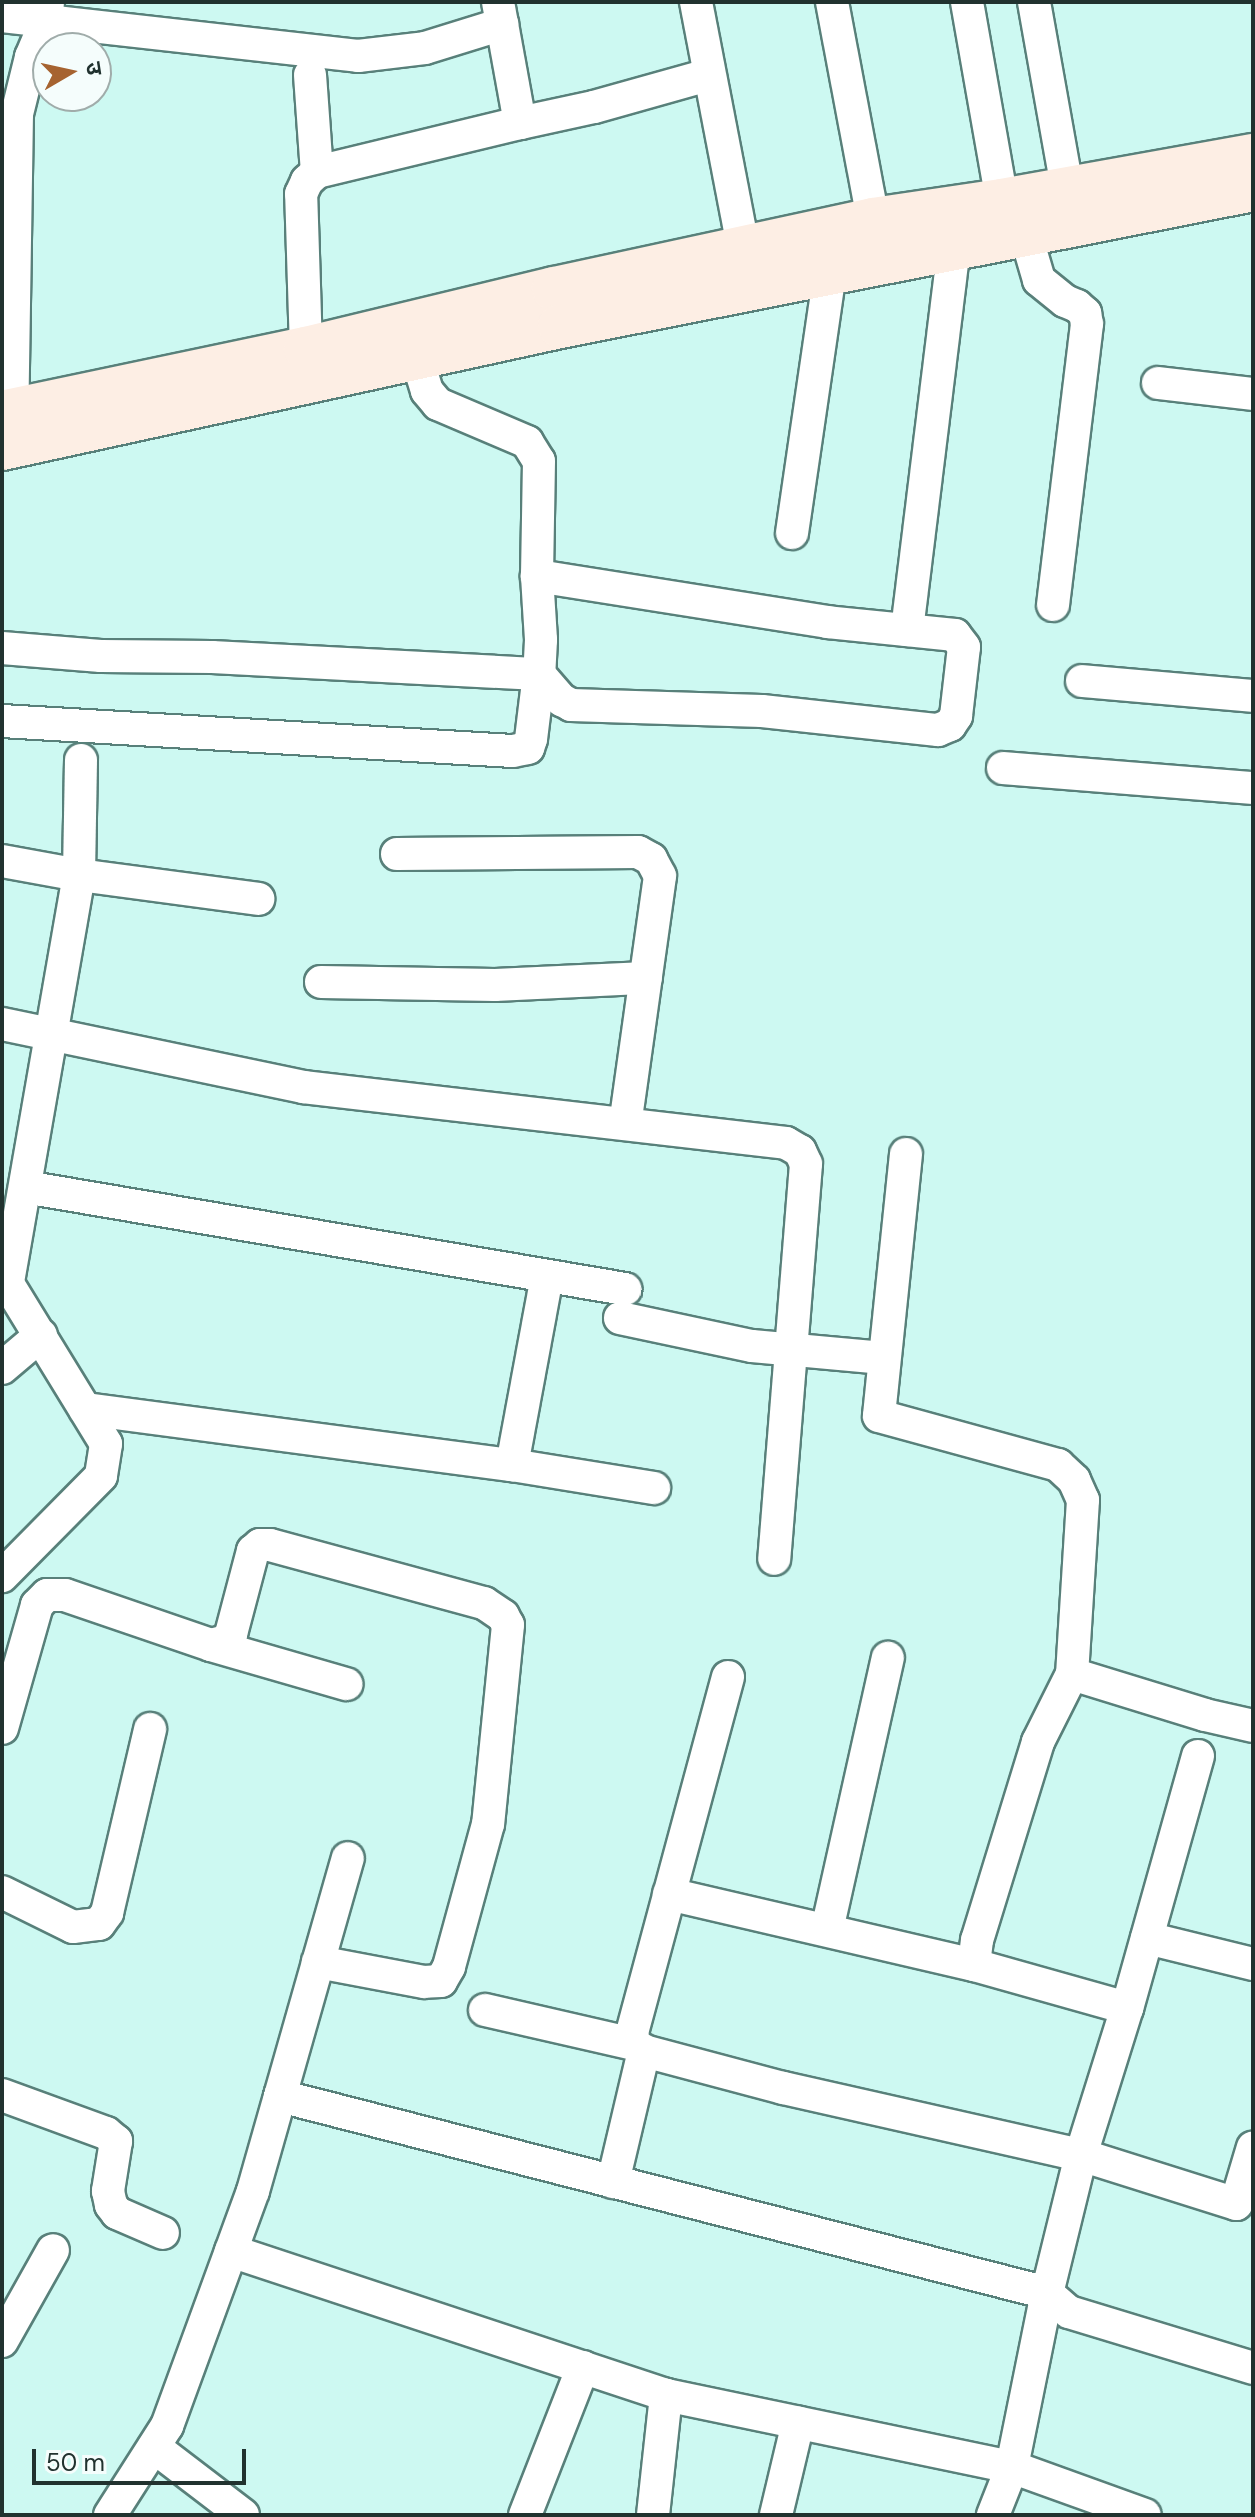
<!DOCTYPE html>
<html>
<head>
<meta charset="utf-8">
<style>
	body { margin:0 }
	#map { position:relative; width:1255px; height:2517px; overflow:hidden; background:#cdf9f2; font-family:"DM Sans","Noto Sans Devanagari",sans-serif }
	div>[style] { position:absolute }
	.roads { filter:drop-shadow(2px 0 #58807a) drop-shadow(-2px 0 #58807a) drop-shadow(0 2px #58807a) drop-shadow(0 -2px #58807a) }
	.street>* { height:32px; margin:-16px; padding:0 16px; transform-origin:16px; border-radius:16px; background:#fff }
	.secondary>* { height:44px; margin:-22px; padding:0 22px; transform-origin:22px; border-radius:22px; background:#fdeee4 }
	span { translate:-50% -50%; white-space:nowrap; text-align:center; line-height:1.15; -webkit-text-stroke:8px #f5fdfc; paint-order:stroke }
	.frame { position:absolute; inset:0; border:4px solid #21322f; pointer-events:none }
	.north { position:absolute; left:32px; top:32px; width:80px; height:80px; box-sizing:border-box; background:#f5fdfc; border:2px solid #a0acaa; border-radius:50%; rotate:81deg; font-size:22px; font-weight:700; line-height:32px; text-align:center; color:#21322f }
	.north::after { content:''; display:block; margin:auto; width:28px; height:36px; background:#a66330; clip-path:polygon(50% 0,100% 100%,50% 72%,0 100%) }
	.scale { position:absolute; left:32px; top:2449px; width:214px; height:36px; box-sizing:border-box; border:4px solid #21322f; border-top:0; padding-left:10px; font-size:24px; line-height:28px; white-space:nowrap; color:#21322f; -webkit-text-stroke:6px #f5fdfc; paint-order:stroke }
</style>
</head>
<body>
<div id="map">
	<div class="roads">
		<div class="street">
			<div style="left:696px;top:2px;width:254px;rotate:79.1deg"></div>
			<div style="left:832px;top:2px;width:222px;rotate:79.3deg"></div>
			<div style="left:967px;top:2px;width:202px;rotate:80deg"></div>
			<div style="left:1034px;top:2px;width:188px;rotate:79.9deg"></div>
			<div style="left:2px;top:16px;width:358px;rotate:6.4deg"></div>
			<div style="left:358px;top:56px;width:67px;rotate:-6.8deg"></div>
			<div style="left:425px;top:48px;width:81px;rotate:-17.3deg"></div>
			<div style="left:310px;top:75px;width:97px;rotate:85.9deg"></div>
			<div style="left:520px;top:123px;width:76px;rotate:-12.2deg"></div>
			<div style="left:594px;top:107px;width:118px;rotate:-15.7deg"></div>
			<div style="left:1025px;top:232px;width:50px;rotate:73.7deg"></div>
			<div style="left:1039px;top:280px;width:33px;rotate:39deg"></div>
			<div style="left:1065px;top:301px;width:13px;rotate:23deg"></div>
			<div style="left:1077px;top:306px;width:11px;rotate:41deg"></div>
			<div style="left:1085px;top:313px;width:11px;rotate:80deg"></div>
			<div style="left:1087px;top:324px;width:283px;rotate:96.9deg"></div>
			<div style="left:411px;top:339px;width:54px;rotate:72.9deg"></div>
			<div style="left:427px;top:391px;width:17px;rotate:50deg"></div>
			<div style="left:438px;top:404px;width:97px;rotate:23.1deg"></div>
			<div style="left:527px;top:442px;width:22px;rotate:58deg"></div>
			<div style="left:539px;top:461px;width:115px;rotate:91deg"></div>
			<div style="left:537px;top:576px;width:64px;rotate:86.4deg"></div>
			<div style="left:541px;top:640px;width:34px;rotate:93deg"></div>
			<div style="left:539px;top:674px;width:35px;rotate:49deg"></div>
			<div style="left:562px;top:700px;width:10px;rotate:29deg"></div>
			<div style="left:571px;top:705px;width:191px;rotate:1.8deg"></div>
			<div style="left:762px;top:711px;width:177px;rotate:6.2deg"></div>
			<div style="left:938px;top:730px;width:13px;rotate:-23deg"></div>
			<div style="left:950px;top:725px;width:11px;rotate:-56deg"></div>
			<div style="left:956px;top:716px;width:69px;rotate:-83.4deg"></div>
			<div style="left:964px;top:647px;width:15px;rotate:-127deg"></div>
			<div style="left:955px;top:635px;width:128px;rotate:-174.2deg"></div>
			<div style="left:828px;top:622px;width:295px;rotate:-171deg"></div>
			<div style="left:306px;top:349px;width:155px;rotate:-91.8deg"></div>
			<div style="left:301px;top:194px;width:14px;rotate:-65deg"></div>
			<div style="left:307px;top:181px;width:13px;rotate:-42deg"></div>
			<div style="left:317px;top:172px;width:209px;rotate:-13.6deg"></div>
			<div style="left:520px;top:123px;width:123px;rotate:-100.3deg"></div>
			<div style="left:1158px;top:383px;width:96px;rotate:6.6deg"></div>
			<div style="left:12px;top:431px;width:317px;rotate:-89.1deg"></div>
			<div style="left:17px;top:114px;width:59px;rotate:-76.2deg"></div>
			<div style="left:31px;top:57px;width:39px;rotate:-67deg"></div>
			<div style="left:46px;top:21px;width:19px;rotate:-84deg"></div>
			<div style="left:792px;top:533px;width:283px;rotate:-81.7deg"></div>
			<div style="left:907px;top:630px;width:387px;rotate:-83deg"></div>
			<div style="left:2px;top:648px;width:99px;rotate:4.6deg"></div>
			<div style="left:101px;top:656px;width:111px;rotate:0.5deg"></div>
			<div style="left:212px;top:657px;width:327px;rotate:3deg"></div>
			<div style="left:539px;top:674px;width:65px;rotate:97deg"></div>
			<div style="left:531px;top:739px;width:9px;rotate:108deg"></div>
			<div style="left:528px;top:748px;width:15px;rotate:169deg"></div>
			<div style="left:513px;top:751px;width:512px;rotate:-176.64deg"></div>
			<div style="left:1082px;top:681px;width:172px;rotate:5deg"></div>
			<div style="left:81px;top:760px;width:115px;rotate:91deg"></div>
			<div style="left:79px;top:875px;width:181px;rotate:7.6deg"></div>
			<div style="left:1003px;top:768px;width:251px;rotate:4.6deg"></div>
			<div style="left:397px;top:854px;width:241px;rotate:-0.5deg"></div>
			<div style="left:638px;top:852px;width:15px;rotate:28deg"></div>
			<div style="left:651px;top:859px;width:19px;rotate:62deg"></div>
			<div style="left:660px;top:876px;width:250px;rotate:98deg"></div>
			<div style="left:2px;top:861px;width:78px;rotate:10.3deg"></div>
			<div style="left:79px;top:875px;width:411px;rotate:99.9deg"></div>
			<div style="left:321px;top:982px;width:174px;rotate:1deg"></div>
			<div style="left:495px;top:985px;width:151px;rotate:-2.7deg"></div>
			<div style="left:2px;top:1024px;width:308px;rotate:11.8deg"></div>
			<div style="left:303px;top:1087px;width:486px;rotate:6.6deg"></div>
			<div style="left:786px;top:1143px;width:16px;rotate:30deg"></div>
			<div style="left:800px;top:1151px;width:14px;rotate:65deg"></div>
			<div style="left:806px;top:1164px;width:396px;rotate:94.6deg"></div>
			<div style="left:906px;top:1154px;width:263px;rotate:95.9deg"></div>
			<div style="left:879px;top:1416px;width:186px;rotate:15.3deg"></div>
			<div style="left:1058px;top:1465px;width:22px;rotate:43deg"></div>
			<div style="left:1074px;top:1480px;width:22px;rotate:66deg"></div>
			<div style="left:1083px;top:1500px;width:174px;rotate:93.6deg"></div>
			<div style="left:1072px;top:1674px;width:76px;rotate:116.6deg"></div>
			<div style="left:1038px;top:1742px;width:207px;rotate:107.1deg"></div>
			<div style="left:977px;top:1940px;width:25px;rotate:97deg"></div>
			<div style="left:974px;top:1965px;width:159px;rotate:15.7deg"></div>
			<div style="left:25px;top:1187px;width:609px;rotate:9.65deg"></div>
			<div style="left:2px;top:1274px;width:199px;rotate:58.5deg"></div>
			<div style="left:106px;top:1444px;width:32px;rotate:99deg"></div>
			<div style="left:101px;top:1476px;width:141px;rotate:134.7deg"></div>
			<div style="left:620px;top:1318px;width:135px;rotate:12deg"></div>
			<div style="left:752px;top:1346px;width:132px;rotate:5.2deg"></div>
			<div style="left:2px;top:1368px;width:51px;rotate:-40.2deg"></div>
			<div style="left:85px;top:1409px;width:431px;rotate:7.5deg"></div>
			<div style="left:512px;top:1465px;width:192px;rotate:-79.5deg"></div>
			<div style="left:512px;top:1465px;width:144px;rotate:9.2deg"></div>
			<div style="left:211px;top:1645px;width:141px;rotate:16.1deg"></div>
			<div style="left:1072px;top:1674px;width:139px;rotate:17.1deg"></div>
			<div style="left:1205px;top:1715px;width:49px;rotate:12.9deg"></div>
			<div style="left:728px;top:1677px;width:368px;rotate:105.1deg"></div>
			<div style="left:632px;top:2032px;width:12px;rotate:81deg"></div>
			<div style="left:634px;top:2044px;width:12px;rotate:35deg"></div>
			<div style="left:644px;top:2051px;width:144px;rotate:14.9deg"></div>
			<div style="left:783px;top:2088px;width:305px;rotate:12.7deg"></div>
			<div style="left:1081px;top:2155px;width:163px;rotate:17.5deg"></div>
			<div style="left:1236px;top:2204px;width:59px;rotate:-73.4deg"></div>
			<div style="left:2px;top:1728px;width:128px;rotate:-74.1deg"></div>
			<div style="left:37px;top:1605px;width:14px;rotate:-45deg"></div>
			<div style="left:47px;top:1595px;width:18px"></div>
			<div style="left:65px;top:1595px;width:154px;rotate:18.9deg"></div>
			<div style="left:211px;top:1645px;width:16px;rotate:-15deg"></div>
			<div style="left:226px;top:1641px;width:9px;rotate:-54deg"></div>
			<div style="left:231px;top:1634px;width:86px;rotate:-75.2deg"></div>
			<div style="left:253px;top:1551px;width:9px;rotate:-41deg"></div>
			<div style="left:260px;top:1545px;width:10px"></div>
			<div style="left:270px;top:1545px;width:222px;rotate:15.2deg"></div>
			<div style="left:484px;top:1603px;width:23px;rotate:34deg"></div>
			<div style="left:503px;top:1616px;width:10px;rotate:61deg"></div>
			<div style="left:508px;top:1625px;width:200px;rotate:95.7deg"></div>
			<div style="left:488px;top:1824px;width:148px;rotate:105.3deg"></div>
			<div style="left:449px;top:1967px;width:16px;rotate:120deg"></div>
			<div style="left:441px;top:1981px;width:17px;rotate:177deg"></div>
			<div style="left:424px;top:1982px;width:108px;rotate:-169.3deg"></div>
			<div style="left:1198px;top:1756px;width:262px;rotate:105.7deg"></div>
			<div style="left:1127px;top:2008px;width:154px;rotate:107.4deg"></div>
			<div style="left:1081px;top:2155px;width:142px;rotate:103.8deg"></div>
			<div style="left:1047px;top:2293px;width:29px;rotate:41deg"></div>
			<div style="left:1069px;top:2312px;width:192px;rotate:16.9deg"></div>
			<div style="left:2px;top:1892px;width:79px;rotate:26.2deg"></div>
			<div style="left:73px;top:1927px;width:26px;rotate:-7deg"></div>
			<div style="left:99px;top:1924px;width:14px;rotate:-54deg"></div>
			<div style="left:107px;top:1913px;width:189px;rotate:-76.8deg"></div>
			<div style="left:669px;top:1894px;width:313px;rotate:13.1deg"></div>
			<div style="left:827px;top:1930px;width:279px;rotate:-77.4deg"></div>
			<div style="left:1147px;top:1938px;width:109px;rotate:13.8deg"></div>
			<div style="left:485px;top:2010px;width:153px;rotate:12.9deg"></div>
			<div style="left:2px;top:2095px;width:111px;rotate:20.1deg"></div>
			<div style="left:106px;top:2133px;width:13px;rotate:39deg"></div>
			<div style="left:116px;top:2141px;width:51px;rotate:99.1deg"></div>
			<div style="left:108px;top:2191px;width:14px;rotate:78deg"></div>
			<div style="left:111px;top:2205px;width:10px;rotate:53deg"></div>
			<div style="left:117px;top:2213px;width:50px;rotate:23.5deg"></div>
			<div style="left:280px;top:2096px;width:792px;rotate:14.4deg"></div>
			<div style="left:1047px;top:2293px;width:177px;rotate:101.4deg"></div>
			<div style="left:1012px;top:2467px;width:52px;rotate:111.6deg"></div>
			<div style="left:613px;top:2182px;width:135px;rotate:-76.7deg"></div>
			<div style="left:231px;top:2251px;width:458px;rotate:18.3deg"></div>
			<div style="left:2px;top:2341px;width:104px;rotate:-60.7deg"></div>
			<div style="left:154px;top:2447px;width:112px;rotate:37.4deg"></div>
			<div style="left:110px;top:2515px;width:106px;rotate:-57.4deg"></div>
			<div style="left:167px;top:2426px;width:250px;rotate:-69.9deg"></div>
			<div style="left:253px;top:2191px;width:346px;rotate:-74.1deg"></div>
			<div style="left:525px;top:2515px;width:159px;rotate:-68.6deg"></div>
			<div style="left:653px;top:2515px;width:121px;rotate:-83.8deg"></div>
			<div style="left:666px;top:2395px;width:353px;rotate:11.8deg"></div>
			<div style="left:1012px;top:2467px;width:141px;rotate:19.8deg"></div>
			<div style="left:776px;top:2515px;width:95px;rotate:-76.6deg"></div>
		</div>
		<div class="secondary">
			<div style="left:2px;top:413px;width:311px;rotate:-11.9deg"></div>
			<div style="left:306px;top:349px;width:255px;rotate:-13.6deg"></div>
			<div style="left:554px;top:289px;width:326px;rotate:-12.2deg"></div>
			<div style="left:873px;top:220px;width:130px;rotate:-8.4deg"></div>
			<div style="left:1002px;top:201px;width:255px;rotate:-10.2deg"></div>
			<div style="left:2px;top:448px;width:571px;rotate:-12.33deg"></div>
			<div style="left:560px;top:326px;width:706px;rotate:-11.18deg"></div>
		</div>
	</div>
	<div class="frame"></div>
	<div class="north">उ</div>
	<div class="scale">50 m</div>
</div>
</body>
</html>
